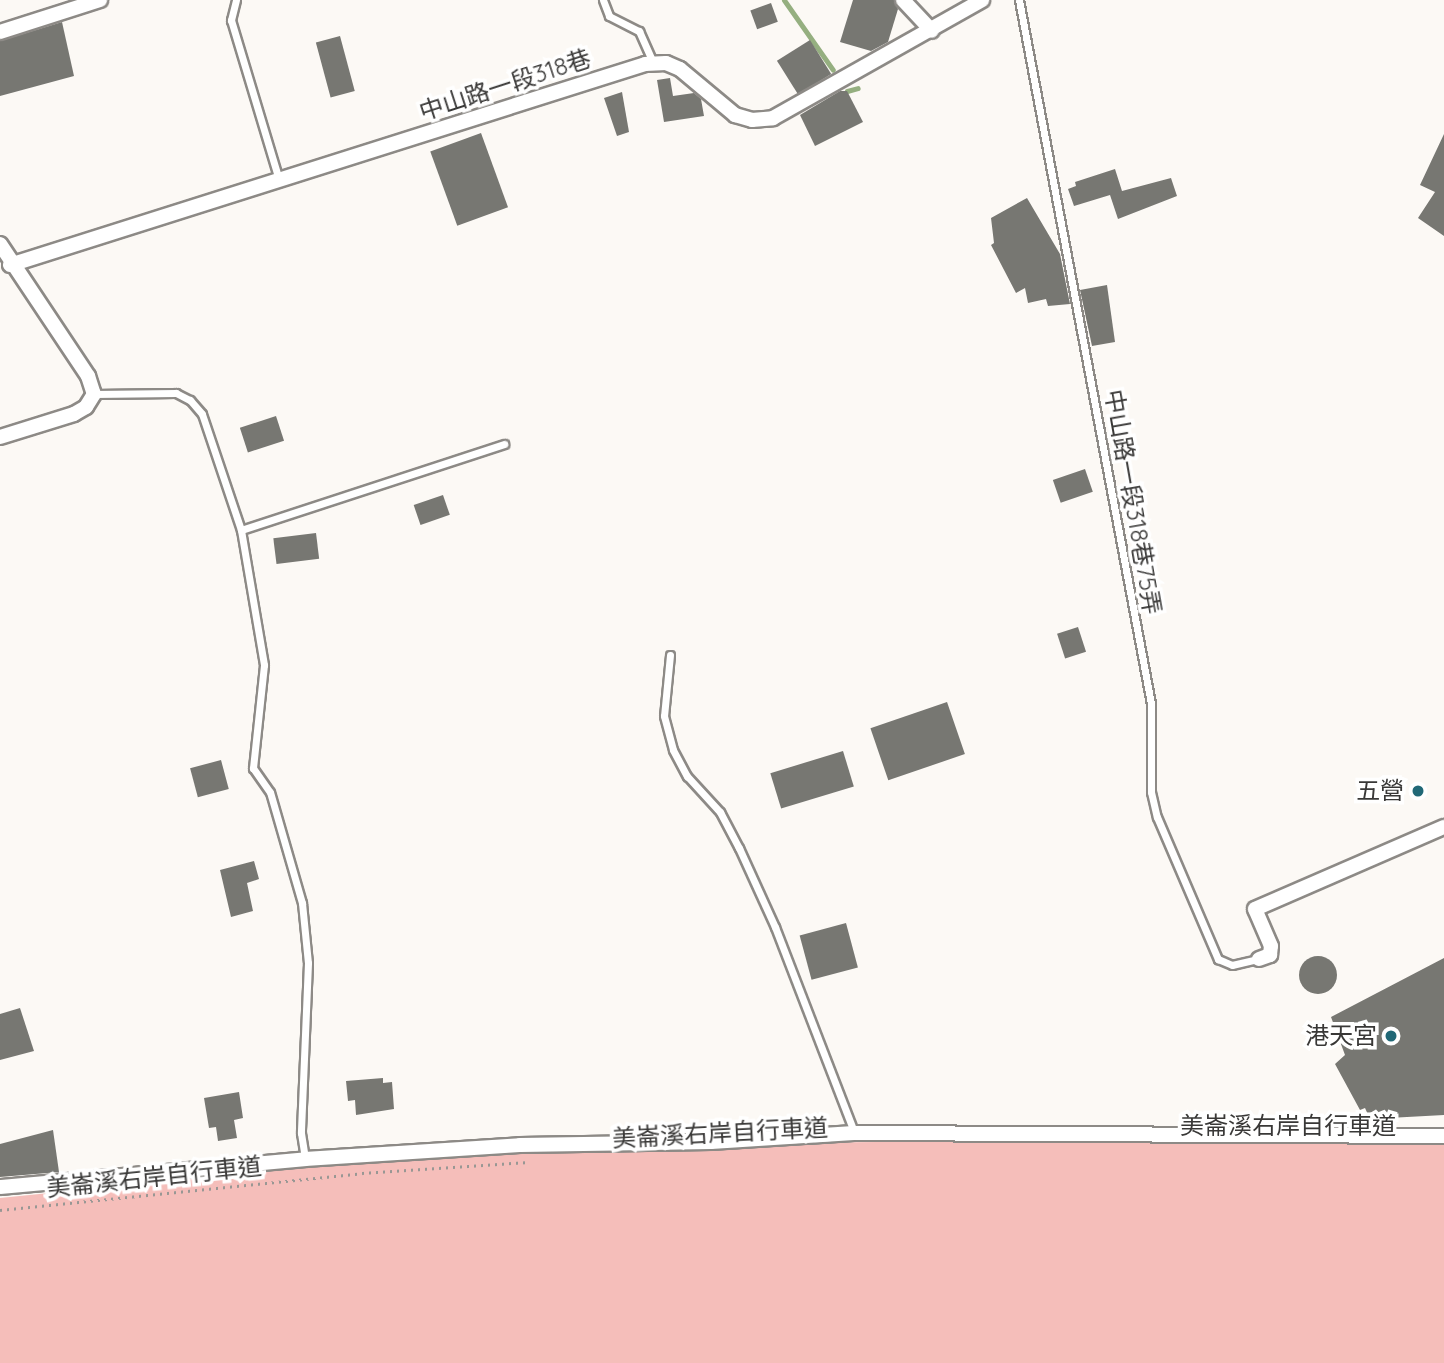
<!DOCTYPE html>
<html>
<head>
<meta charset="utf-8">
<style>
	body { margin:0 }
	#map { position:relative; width:1444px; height:1363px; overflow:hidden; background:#fcf9f5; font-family:Quicksand,"Noto Sans TC",sans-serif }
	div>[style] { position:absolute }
	.green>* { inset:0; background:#f5beba }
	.stream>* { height:5px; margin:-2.5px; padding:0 2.5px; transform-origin:2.5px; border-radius:2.5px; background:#95af80 }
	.building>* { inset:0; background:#777772; transform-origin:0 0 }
	.round { border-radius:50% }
	.path>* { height:2.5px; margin-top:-1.25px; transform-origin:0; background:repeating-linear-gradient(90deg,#999794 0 2px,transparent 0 7px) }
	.roads { filter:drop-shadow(2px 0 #8d8a86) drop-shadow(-2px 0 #8d8a86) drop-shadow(0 2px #8d8a86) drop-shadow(0 -2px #8d8a86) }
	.lane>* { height:7px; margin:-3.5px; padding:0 3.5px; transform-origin:3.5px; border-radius:3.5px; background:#fff }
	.street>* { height:14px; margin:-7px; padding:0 7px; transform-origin:7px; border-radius:7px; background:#fff }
	.dots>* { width:19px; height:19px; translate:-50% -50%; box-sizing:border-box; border:4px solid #fff; border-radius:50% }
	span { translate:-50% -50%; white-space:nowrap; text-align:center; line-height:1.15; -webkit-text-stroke:7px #fff; paint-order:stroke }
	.street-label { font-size:24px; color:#393837 }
	.poi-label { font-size:24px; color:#393837 }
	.right { translate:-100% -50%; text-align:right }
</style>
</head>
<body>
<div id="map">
	<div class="green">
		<div style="clip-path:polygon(1444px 1137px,1444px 1363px,0 1363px,0 1198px,520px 1145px)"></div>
	</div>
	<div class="stream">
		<div style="left:784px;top:0;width:85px;rotate:55deg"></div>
		<div style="left:847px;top:91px;width:11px;rotate:-15deg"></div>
	</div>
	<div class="building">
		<div style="clip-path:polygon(853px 0,894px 0,898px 9px,888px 42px,871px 51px,840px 42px)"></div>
		<div style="left:771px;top:3px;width:20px;height:22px;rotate:70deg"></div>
		<div style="clip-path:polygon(62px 22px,74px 76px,0 96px,0 41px)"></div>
		<div style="left:340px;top:36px;width:57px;height:25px;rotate:75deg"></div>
		<div style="left:810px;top:40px;width:40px;height:39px;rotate:58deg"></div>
		<div style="clip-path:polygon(670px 78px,673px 96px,694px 93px,701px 99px,704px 116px,664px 122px,657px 80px)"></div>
		<div style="clip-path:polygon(840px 91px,847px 91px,863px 122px,815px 146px,800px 115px)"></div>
		<div style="clip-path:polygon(622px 92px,629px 132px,617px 136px,604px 98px)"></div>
		<div style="left:481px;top:133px;width:79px;height:54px;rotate:70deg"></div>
		<div style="clip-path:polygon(1444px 134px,1444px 236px,1418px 218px,1435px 192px,1420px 185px)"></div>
		<div style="clip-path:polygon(1115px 169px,1122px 191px,1171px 178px,1177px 196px,1118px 219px,1110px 195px,1074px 206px,1068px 189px,1076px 186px,1075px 182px)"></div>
		<div style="clip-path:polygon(1027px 198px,1060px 254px,1070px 304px,1048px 306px,1046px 299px,1028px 303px,1025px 288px,1016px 293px,991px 245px,994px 243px,991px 218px)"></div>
		<div style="clip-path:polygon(1107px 285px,1115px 342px,1092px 346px,1080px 290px)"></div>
		<div style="left:276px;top:416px;width:26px;height:38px;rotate:72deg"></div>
		<div style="left:1085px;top:469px;width:24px;height:34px;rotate:71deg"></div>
		<div style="left:443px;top:495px;width:21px;height:31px;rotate:71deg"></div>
		<div style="left:316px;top:533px;width:26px;height:43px;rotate:83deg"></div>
		<div style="left:1078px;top:627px;width:26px;height:22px;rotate:72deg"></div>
		<div style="left:947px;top:702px;width:55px;height:81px;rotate:71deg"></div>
		<div style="left:843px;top:751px;width:37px;height:76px;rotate:73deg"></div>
		<div style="left:221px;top:760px;width:30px;height:32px;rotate:75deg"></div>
		<div style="clip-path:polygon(254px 861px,259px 879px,247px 883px,253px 911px,231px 917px,220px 870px)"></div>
		<div style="left:846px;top:923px;width:46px;height:48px;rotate:75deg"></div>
		<div class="round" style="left:1299px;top:956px;width:38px;height:38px"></div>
		<div style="clip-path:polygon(1444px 958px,1444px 1115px,1370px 1119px,1365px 1108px,1360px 1110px,1335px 1064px,1345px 1055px,1331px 1017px)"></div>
		<div style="clip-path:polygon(20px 1008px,34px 1051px,0 1060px,0 1014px)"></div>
		<div style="clip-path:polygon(383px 1078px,383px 1083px,392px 1082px,394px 1109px,356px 1115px,355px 1100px,348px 1101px,346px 1081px)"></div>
		<div style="clip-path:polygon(239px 1092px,243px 1118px,234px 1120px,237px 1138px,218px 1141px,216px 1127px,209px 1128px,204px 1098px)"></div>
		<div style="clip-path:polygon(53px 1130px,59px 1172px,0 1177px,0 1144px)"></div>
	</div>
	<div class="path">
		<div style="left:0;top:1210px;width:364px;rotate:-5.8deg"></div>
		<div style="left:362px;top:1173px;width:164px;rotate:-3.8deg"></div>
	</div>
	<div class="roads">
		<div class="lane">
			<div style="left:236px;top:0;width:21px;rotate:104deg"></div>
			<div style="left:231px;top:20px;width:164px;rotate:73.3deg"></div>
			<div style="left:603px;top:0;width:17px;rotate:69deg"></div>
			<div style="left:609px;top:16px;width:34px;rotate:27deg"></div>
			<div style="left:639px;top:31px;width:35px;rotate:66deg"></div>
			<div style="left:1019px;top:0;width:715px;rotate:79.37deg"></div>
			<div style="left:1151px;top:703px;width:89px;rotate:90deg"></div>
			<div style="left:1151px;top:792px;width:26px;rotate:77deg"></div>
			<div style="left:1157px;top:817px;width:155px;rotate:66.8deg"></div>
			<div style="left:1218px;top:959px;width:15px;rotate:23deg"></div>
			<div style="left:1232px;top:965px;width:28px;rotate:-13deg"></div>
			<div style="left:94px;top:394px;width:82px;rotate:-0.7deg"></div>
			<div style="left:176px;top:393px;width:16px;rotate:27deg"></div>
			<div style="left:190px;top:400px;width:18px;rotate:49deg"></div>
			<div style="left:202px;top:414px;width:122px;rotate:71.4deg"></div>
			<div style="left:241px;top:530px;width:137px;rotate:80.3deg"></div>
			<div style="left:264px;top:665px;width:104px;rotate:96.1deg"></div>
			<div style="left:253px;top:768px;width:29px;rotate:55deg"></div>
			<div style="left:270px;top:792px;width:116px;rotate:73.9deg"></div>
			<div style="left:302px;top:903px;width:60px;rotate:84.3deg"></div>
			<div style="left:308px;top:963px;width:170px;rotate:92.4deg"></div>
			<div style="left:301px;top:1133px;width:26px;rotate:81deg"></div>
			<div style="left:241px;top:530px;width:277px;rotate:-18.1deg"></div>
			<div style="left:670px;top:655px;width:61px;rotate:95.6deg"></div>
			<div style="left:664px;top:716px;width:35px;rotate:75deg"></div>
			<div style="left:673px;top:750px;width:30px;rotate:62deg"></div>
			<div style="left:687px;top:776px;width:49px;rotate:47.5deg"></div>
			<div style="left:720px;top:812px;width:41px;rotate:62.2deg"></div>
			<div style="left:739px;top:848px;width:87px;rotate:65.5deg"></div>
			<div style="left:775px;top:927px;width:220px;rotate:68.9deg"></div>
		</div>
		<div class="street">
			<div style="left:903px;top:0;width:42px;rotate:46.9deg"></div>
			<div style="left:0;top:32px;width:105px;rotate:-17.7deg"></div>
			<div style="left:0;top:244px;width:159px;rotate:56.3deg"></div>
			<div style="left:88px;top:376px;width:19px;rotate:72deg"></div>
			<div style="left:94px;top:394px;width:15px;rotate:122deg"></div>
			<div style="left:86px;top:407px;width:14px;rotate:150deg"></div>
			<div style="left:74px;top:414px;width:77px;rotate:162.7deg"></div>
			<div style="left:10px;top:265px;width:666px;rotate:-17.56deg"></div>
			<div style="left:645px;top:64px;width:21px;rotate:-3deg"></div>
			<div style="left:666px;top:63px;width:15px;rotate:23deg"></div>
			<div style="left:680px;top:69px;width:72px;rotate:39.9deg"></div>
			<div style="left:735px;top:115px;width:18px;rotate:16deg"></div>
			<div style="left:752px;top:120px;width:21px;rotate:-5deg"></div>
			<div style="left:773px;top:118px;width:240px;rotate:-29.4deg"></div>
			<div style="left:1259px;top:959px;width:12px;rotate:-20deg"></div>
			<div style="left:1270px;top:955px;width:9px;rotate:-84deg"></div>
			<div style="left:1271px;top:946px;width:40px;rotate:-113.4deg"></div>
			<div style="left:1255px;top:909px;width:206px;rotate:-23.5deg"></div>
			<div style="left:0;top:1187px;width:306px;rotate:-5.2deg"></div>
			<div style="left:305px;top:1159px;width:215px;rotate:-3.7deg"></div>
			<div style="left:520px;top:1145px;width:191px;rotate:-0.9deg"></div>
			<div style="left:711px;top:1142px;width:143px;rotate:-3.6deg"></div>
			<div style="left:854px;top:1133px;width:590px;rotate:0.29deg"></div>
		</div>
	</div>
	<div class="dots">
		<div style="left:1418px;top:791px;background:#216876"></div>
		<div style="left:1391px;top:1036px;background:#216876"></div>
	</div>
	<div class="street-label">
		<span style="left:505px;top:85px;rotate:-18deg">中山路一段318巷</span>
		<span style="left:1133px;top:502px;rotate:80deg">中山路一段318巷75弄</span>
		<span style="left:1288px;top:1126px">美崙溪右岸自行車道</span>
		<span style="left:720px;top:1133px;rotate:-3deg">美崙溪右岸自行車道</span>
		<span style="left:154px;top:1177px;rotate:-6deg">美崙溪右岸自行車道</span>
	</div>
	<div class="poi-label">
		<span class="right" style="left:1404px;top:791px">五營</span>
		<span class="right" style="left:1377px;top:1036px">港天宮</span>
	</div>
</div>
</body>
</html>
